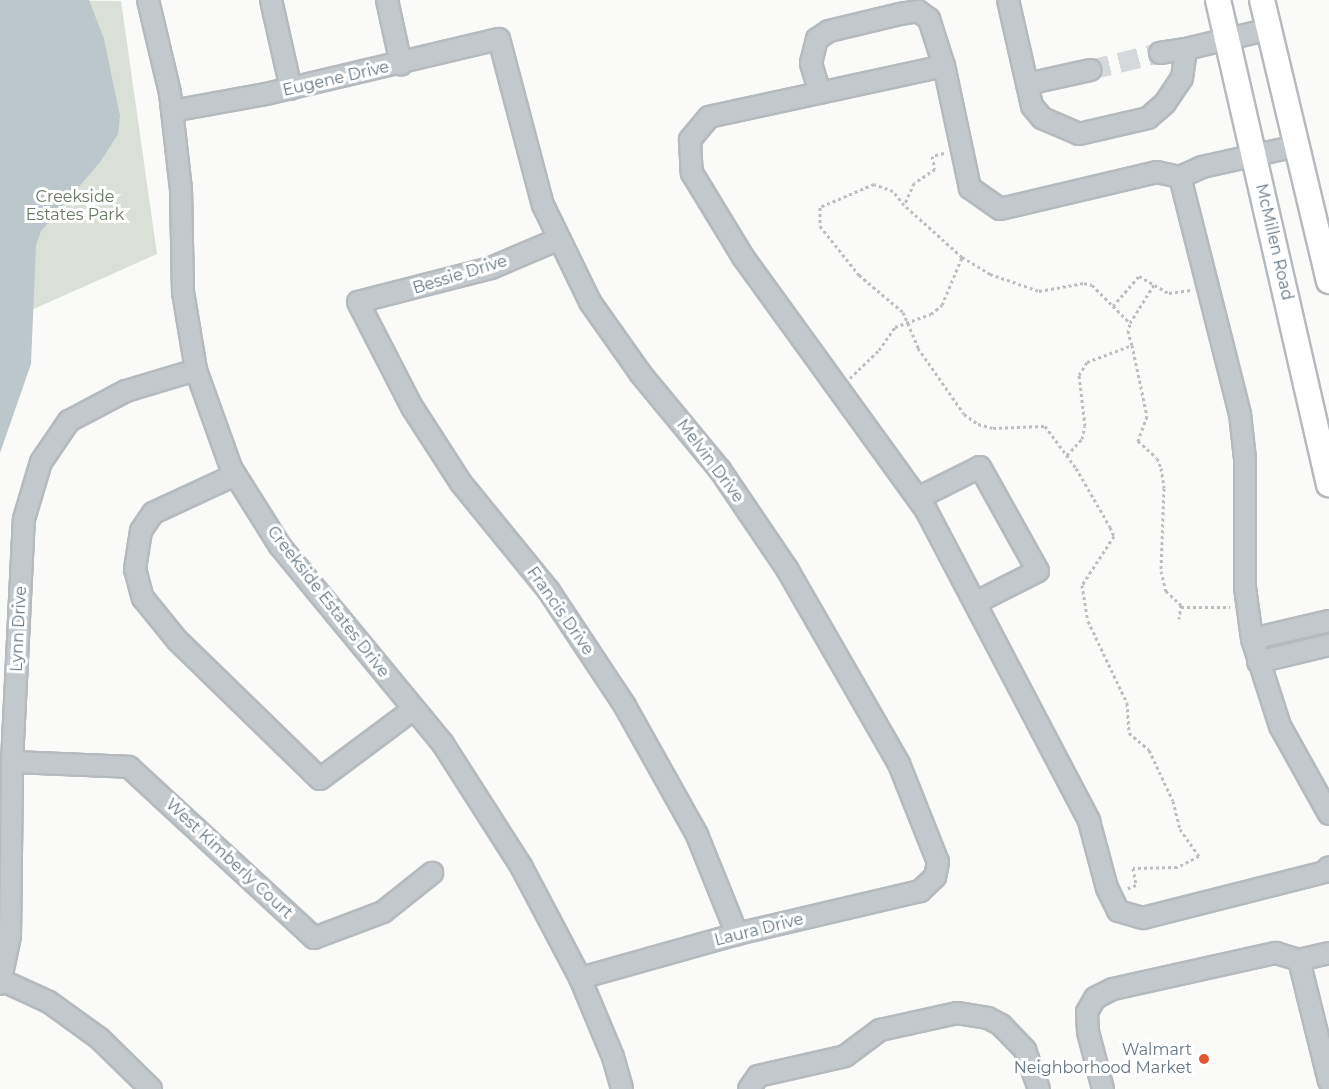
<!DOCTYPE html>
<html>
<head>
<meta charset="utf-8">
<style>
	body { margin:0 }
	#map { position:relative; width:1329px; height:1089px; overflow:hidden; background:#fafaf8; font-family:Montserrat,sans-serif }
	div>[style] { position:absolute }
	.green>* { inset:0; background:#dadfd7 }
	.water>* { inset:0; background:#bbc7cb }
	.minor-tunnel>* { height:20px; margin-top:-10px; transform-origin:0; background:repeating-linear-gradient(90deg,#d5d9db 0 20px,transparent 0 30px) }
	.path>* { height:3px; margin-top:-1.5px; transform-origin:0; background:repeating-linear-gradient(90deg,#bbbfc2 0 3px,transparent 0 6px) }
	.roads { filter:drop-shadow(2px 0 #b5babe) drop-shadow(-2px 0 #b5babe) drop-shadow(0 2px #b5babe) drop-shadow(0 -2px #b5babe) }
	.minor>* { height:20px; margin:-10px; padding:0 10px; transform-origin:10px; border-radius:10px; background:#c3c8cc }
	.major>* { height:24px; margin:-12px; padding:0 12px; transform-origin:12px; border-radius:12px; background:#fff }
	.dots>* { width:16px; height:16px; translate:-50% -50%; box-sizing:border-box; border:3px solid #fff; border-radius:50% }
	span { translate:-50% -50%; white-space:nowrap; text-align:center; line-height:1.15; -webkit-text-stroke:6px #fff; paint-order:stroke }
	.street-label { font-size:16px; color:#657683 }
	.park-label { font-size:16px; color:#687a64 }
	.poi-label { font-size:16px; color:#657683 }
	.right { translate:-100% -50%; text-align:right }
</style>
</head>
<body>
<div id="map">
	<div class="green">
		<div style="clip-path:polygon(0 0,121px 1px,157px 254px,0 324px)"></div>
	</div>
	<div class="water">
		<div style="clip-path:polygon(0 0,89px 0,104px 39px,120px 116px,118px 134px,101px 161px,41px 231px,36px 245px,31px 364px,0 453px)"></div>
	</div>
	<div class="minor-tunnel">
		<div style="left:1090px;top:70px;width:72px;rotate:-13.7deg"></div>
	</div>
	<div class="path">
		<div style="left:944px;top:153px;width:12px;rotate:166deg"></div>
		<div style="left:932px;top:156px;width:13px;rotate:77deg"></div>
		<div style="left:935px;top:169px;width:25px;rotate:146deg"></div>
		<div style="left:914px;top:183px;width:24px;rotate:114deg"></div>
		<div style="left:904px;top:205px;width:18px;rotate:-128deg"></div>
		<div style="left:893px;top:191px;width:20px;rotate:-160deg"></div>
		<div style="left:874px;top:184px;width:59px;rotate:156.9deg"></div>
		<div style="left:820px;top:207px;width:19px;rotate:90deg"></div>
		<div style="left:820px;top:226px;width:63px;rotate:51.5deg"></div>
		<div style="left:859px;top:275px;width:57px;rotate:40.1deg"></div>
		<div style="left:903px;top:312px;width:39px;rotate:67deg"></div>
		<div style="left:918px;top:348px;width:80px;rotate:55.1deg"></div>
		<div style="left:964px;top:414px;width:17px;rotate:36deg"></div>
		<div style="left:978px;top:424px;width:16px;rotate:15deg"></div>
		<div style="left:993px;top:428px;width:52px;rotate:-2.2deg"></div>
		<div style="left:1045px;top:426px;width:52px;rotate:53.6deg"></div>
		<div style="left:1076px;top:468px;width:68px;rotate:60deg"></div>
		<div style="left:1110px;top:527px;width:10px;rotate:66deg"></div>
		<div style="left:1114px;top:536px;width:59px;rotate:123.1deg"></div>
		<div style="left:1082px;top:585px;width:36px;rotate:81deg"></div>
		<div style="left:1088px;top:621px;width:91px;rotate:64.6deg"></div>
		<div style="left:1127px;top:703px;width:30px;rotate:86deg"></div>
		<div style="left:1129px;top:733px;width:26px;rotate:40deg"></div>
		<div style="left:1149px;top:750px;width:56px;rotate:64.8deg"></div>
		<div style="left:1173px;top:801px;width:29px;rotate:76deg"></div>
		<div style="left:1180px;top:829px;width:33px;rotate:55deg"></div>
		<div style="left:1199px;top:856px;width:25px;rotate:153deg"></div>
		<div style="left:1177px;top:867px;width:44px;rotate:178.7deg"></div>
		<div style="left:1133px;top:868px;width:17px;rotate:80deg"></div>
		<div style="left:1136px;top:885px;width:11px;rotate:158deg"></div>
		<div style="left:962px;top:257px;width:33px;rotate:31deg"></div>
		<div style="left:990px;top:274px;width:52px;rotate:19.1deg"></div>
		<div style="left:1039px;top:291px;width:46px;rotate:-10.1deg"></div>
		<div style="left:1084px;top:283px;width:8px;rotate:14deg"></div>
		<div style="left:1092px;top:285px;width:30px;rotate:45deg"></div>
		<div style="left:1113px;top:306px;width:40px;rotate:-49deg"></div>
		<div style="left:1139px;top:276px;width:34px;rotate:30deg"></div>
		<div style="left:1169px;top:293px;width:22px;rotate:-8deg"></div>
		<div style="left:1113px;top:306px;width:24px;rotate:45deg"></div>
		<div style="left:1130px;top:323px;width:47px;rotate:-58deg"></div>
		<div style="left:1132px;top:345px;width:73px;rotate:78.1deg"></div>
		<div style="left:1147px;top:416px;width:27px;rotate:110deg"></div>
		<div style="left:1138px;top:441px;width:25px;rotate:42deg"></div>
		<div style="left:1157px;top:458px;width:11px;rotate:68deg"></div>
		<div style="left:1161px;top:468px;width:20px;rotate:81deg"></div>
		<div style="left:1164px;top:488px;width:83px;rotate:92.1deg"></div>
		<div style="left:1161px;top:571px;width:21px;rotate:76deg"></div>
		<div style="left:1166px;top:591px;width:21px;rotate:43deg"></div>
		<div style="left:1181px;top:605px;width:14px;rotate:98deg"></div>
		<div style="left:850px;top:378px;width:40px;rotate:-44deg"></div>
		<div style="left:879px;top:350px;width:28px;rotate:-55deg"></div>
		<div style="left:895px;top:327px;width:38px;rotate:-20deg"></div>
		<div style="left:931px;top:314px;width:14px;rotate:-39deg"></div>
		<div style="left:942px;top:305px;width:52px;rotate:-67.4deg"></div>
		<div style="left:962px;top:257px;width:78px;rotate:-138.1deg"></div>
		<div style="left:1067px;top:455px;width:22px;rotate:-47deg"></div>
		<div style="left:1082px;top:439px;width:13px;rotate:-77deg"></div>
		<div style="left:1085px;top:426px;width:51px;rotate:-96.7deg"></div>
		<div style="left:1079px;top:375px;width:15px;rotate:-58deg"></div>
		<div style="left:1087px;top:362px;width:48px;rotate:-20.7deg"></div>
		<div style="left:1132px;top:345px;width:13px;rotate:-108deg"></div>
		<div style="left:1128px;top:333px;width:10px;rotate:-79deg"></div>
		<div style="left:1181px;top:607px;width:49px"></div>
	</div>
	<div class="roads">
		<div class="minor">
			<div style="left:148px;top:0;width:96px;rotate:76.7deg"></div>
			<div style="left:170px;top:93px;width:97px;rotate:83.5deg"></div>
			<div style="left:181px;top:189px;width:103px;rotate:88.9deg"></div>
			<div style="left:183px;top:292px;width:79px;rotate:80.5deg"></div>
			<div style="left:196px;top:370px;width:104px;rotate:70.3deg"></div>
			<div style="left:231px;top:468px;width:92px;rotate:57.9deg"></div>
			<div style="left:280px;top:546px;width:256px;rotate:50.5deg"></div>
			<div style="left:443px;top:744px;width:145px;rotate:57.4deg"></div>
			<div style="left:521px;top:866px;width:127px;rotate:62.2deg"></div>
			<div style="left:580px;top:978px;width:86px;rotate:67.3deg"></div>
			<div style="left:613px;top:1057px;width:33px;rotate:74deg"></div>
			<div style="left:271px;top:0;width:91px;rotate:77.3deg"></div>
			<div style="left:387px;top:0;width:66px;rotate:77.7deg"></div>
			<div style="left:1008px;top:0;width:109px;rotate:77.2deg"></div>
			<div style="left:1032px;top:106px;width:16px;rotate:50deg"></div>
			<div style="left:1042px;top:118px;width:40px;rotate:23.4deg"></div>
			<div style="left:1079px;top:134px;width:71px;rotate:-13.1deg"></div>
			<div style="left:1148px;top:118px;width:23px;rotate:-41deg"></div>
			<div style="left:1165px;top:103px;width:30px;rotate:-56deg"></div>
			<div style="left:1182px;top:78px;width:29px;rotate:-82deg"></div>
			<div style="left:1186px;top:49px;width:85px;rotate:-13.5deg"></div>
			<div style="left:1160px;top:53px;width:26px;rotate:-9deg"></div>
			<div style="left:1027px;top:84px;width:65px;rotate:-12.5deg"></div>
			<div style="left:820px;top:93px;width:31px;rotate:-107deg"></div>
			<div style="left:811px;top:63px;width:25px;rotate:-76deg"></div>
			<div style="left:817px;top:39px;width:14px;rotate:-34deg"></div>
			<div style="left:829px;top:31px;width:73px;rotate:-13.5deg"></div>
			<div style="left:900px;top:14px;width:18px;rotate:-9deg"></div>
			<div style="left:918px;top:11px;width:14px;rotate:36deg"></div>
			<div style="left:929px;top:19px;width:49px;rotate:72.3deg"></div>
			<div style="left:172px;top:111px;width:96px;rotate:-10.3deg"></div>
			<div style="left:266px;top:94px;width:239px;rotate:-13.3deg"></div>
			<div style="left:499px;top:39px;width:172px;rotate:75.2deg"></div>
			<div style="left:543px;top:205px;width:108px;rotate:64.1deg"></div>
			<div style="left:590px;top:302px;width:87px;rotate:54.8deg"></div>
			<div style="left:640px;top:373px;width:126px;rotate:50.5deg"></div>
			<div style="left:720px;top:470px;width:120px;rotate:55.9deg"></div>
			<div style="left:787px;top:569px;width:225px;rotate:60.1deg"></div>
			<div style="left:899px;top:764px;width:105px;rotate:68.3deg"></div>
			<div style="left:938px;top:862px;width:15px;rotate:101deg"></div>
			<div style="left:935px;top:877px;width:21px;rotate:137deg"></div>
			<div style="left:920px;top:891px;width:188px;rotate:166.8deg"></div>
			<div style="left:737px;top:934px;width:163px;rotate:164.3deg"></div>
			<div style="left:1180px;top:177px;width:24px;rotate:-24deg"></div>
			<div style="left:1202px;top:167px;width:97px;rotate:-12.5deg"></div>
			<div style="left:559px;top:239px;width:74px;rotate:156.9deg"></div>
			<div style="left:491px;top:268px;width:137px;rotate:165.7deg"></div>
			<div style="left:358px;top:302px;width:118px;rotate:62.8deg"></div>
			<div style="left:412px;top:407px;width:90px;rotate:57.2deg"></div>
			<div style="left:461px;top:483px;width:139px;rotate:50.8deg"></div>
			<div style="left:549px;top:591px;width:138px;rotate:56.5deg"></div>
			<div style="left:625px;top:706px;width:148px;rotate:60.8deg"></div>
			<div style="left:697px;top:835px;width:107px;rotate:68deg"></div>
			<div style="left:235px;top:475px;width:90px;rotate:155.1deg"></div>
			<div style="left:153px;top:513px;width:22px;rotate:124deg"></div>
			<div style="left:141px;top:531px;width:38px;rotate:99deg"></div>
			<div style="left:135px;top:569px;width:30px;rotate:75deg"></div>
			<div style="left:143px;top:598px;width:54px;rotate:51deg"></div>
			<div style="left:177px;top:640px;width:199px;rotate:44.2deg"></div>
			<div style="left:320px;top:779px;width:117px;rotate:-36.7deg"></div>
			<div style="left:918px;top:498px;width:69px;rotate:-26.6deg"></div>
			<div style="left:980px;top:467px;width:119px;rotate:60.9deg"></div>
			<div style="left:1038px;top:571px;width:68px;rotate:153.1deg"></div>
			<div style="left:1252px;top:639px;width:79px;rotate:-13.2deg"></div>
			<div style="left:1258px;top:662px;width:73px;rotate:-13.5deg"></div>
			<div style="left:12px;top:762px;width:117px;rotate:2.4deg"></div>
			<div style="left:129px;top:767px;width:252px;rotate:42.7deg"></div>
			<div style="left:314px;top:938px;width:74px;rotate:-20.6deg"></div>
			<div style="left:383px;top:912px;width:63px;rotate:-38.5deg"></div>
			<div style="left:1329px;top:814px;width:101px;rotate:-119.1deg"></div>
			<div style="left:1280px;top:726px;width:91px;rotate:-107.8deg"></div>
			<div style="left:1252px;top:639px;width:52px;rotate:-97.7deg"></div>
			<div style="left:1245px;top:587px;width:128px;rotate:-90deg"></div>
			<div style="left:1245px;top:459px;width:45px;rotate:-96.3deg"></div>
			<div style="left:1240px;top:414px;width:244px;rotate:-104.2deg"></div>
			<div style="left:1180px;top:177px;width:24px;rotate:-168deg"></div>
			<div style="left:1157px;top:172px;width:161px;rotate:166.7deg"></div>
			<div style="left:1000px;top:209px;width:37px;rotate:-145deg"></div>
			<div style="left:970px;top:188px;width:125px;rotate:-102deg"></div>
			<div style="left:944px;top:66px;width:240px;rotate:167.8deg"></div>
			<div style="left:709px;top:117px;width:30px;rotate:130deg"></div>
			<div style="left:690px;top:140px;width:33px;rotate:87deg"></div>
			<div style="left:692px;top:173px;width:98px;rotate:58.7deg"></div>
			<div style="left:743px;top:257px;width:312px;rotate:54.1deg"></div>
			<div style="left:926px;top:510px;width:351px;rotate:62.3deg"></div>
			<div style="left:1089px;top:821px;width:69px;rotate:75deg"></div>
			<div style="left:1107px;top:888px;width:25px;rotate:64deg"></div>
			<div style="left:1118px;top:911px;width:26px;rotate:16deg"></div>
			<div style="left:1143px;top:918px;width:188px;rotate:-14.2deg"></div>
			<div style="left:1325px;top:872px;width:6px;rotate:-51deg"></div>
			<div style="left:1299px;top:960px;width:125px;rotate:76.1deg"></div>
			<div style="left:1px;top:980px;width:53px;rotate:24.6deg"></div>
			<div style="left:49px;top:1002px;width:62px;rotate:35.8deg"></div>
			<div style="left:99px;top:1038px;width:73px;rotate:44.4deg"></div>
			<div style="left:0;top:984px;width:49px;rotate:-78.2deg"></div>
			<div style="left:10px;top:936px;width:174px;rotate:-89.3deg"></div>
			<div style="left:12px;top:762px;width:243px;rotate:-87.2deg"></div>
			<div style="left:24px;top:519px;width:59px;rotate:-73.4deg"></div>
			<div style="left:41px;top:462px;width:50px;rotate:-55.7deg"></div>
			<div style="left:69px;top:421px;width:64px;rotate:-27.8deg"></div>
			<div style="left:126px;top:391px;width:73px;rotate:-16.7deg"></div>
			<div style="left:749px;top:1089px;width:16px;rotate:-55deg"></div>
			<div style="left:758px;top:1076px;width:89px;rotate:-12.9deg"></div>
			<div style="left:845px;top:1056px;width:44px;rotate:-36.6deg"></div>
			<div style="left:880px;top:1030px;width:79px;rotate:-12.4deg"></div>
			<div style="left:957px;top:1013px;width:31px;rotate:9deg"></div>
			<div style="left:988px;top:1018px;width:15px;rotate:28deg"></div>
			<div style="left:1001px;top:1025px;width:35px;rotate:46deg"></div>
			<div style="left:1025px;top:1050px;width:41px;rotate:70.3deg"></div>
			<div style="left:1103px;top:1089px;width:59px;rotate:-104.7deg"></div>
			<div style="left:1088px;top:1032px;width:20px;rotate:-93deg"></div>
			<div style="left:1087px;top:1012px;width:16px;rotate:-60deg"></div>
			<div style="left:1095px;top:998px;width:20px;rotate:-27deg"></div>
			<div style="left:1113px;top:989px;width:167px;rotate:-12.5deg"></div>
			<div style="left:1276px;top:953px;width:24px;rotate:17deg"></div>
			<div style="left:1299px;top:960px;width:31px;rotate:-13deg"></div>
		</div>
		<div class="major">
			<div style="left:1218px;top:0;width:497px;rotate:77.1deg"></div>
			<div style="left:1262px;top:0;width:289px;rotate:76.6deg"></div>
		</div>
	</div>
	<div class="dots">
		<div style="left:1204px;top:1059px;background:#e4572e"></div>
	</div>
	<div class="street-label">
		<span style="left:336px;top:79px;rotate:-13deg">Eugene Drive</span>
		<span style="left:1274px;top:242px;rotate:77deg">McMillen Road</span>
		<span style="left:460px;top:275px;rotate:-17deg">Bessie Drive</span>
		<span style="left:710px;top:461px;rotate:53deg">Melvin Drive</span>
		<span style="left:328px;top:602px;rotate:52deg">Creekside Estates Drive</span>
		<span style="left:560px;top:611px;rotate:55deg">Francis Drive</span>
		<span style="left:19px;top:629px;rotate:-87deg">Lynn Drive</span>
		<span style="left:229px;top:859px;rotate:43deg">West Kimberly Court</span>
		<span style="left:759px;top:930px;rotate:-14deg">Laura Drive</span>
	</div>
	<div class="park-label">
		<span style="left:75px;top:206px">Creekside<br>Estates Park</span>
	</div>
	<div class="poi-label">
		<span class="right" style="left:1192px;top:1059px">Walmart<br>Neighborhood Market</span>
	</div>
</div>
</body>
</html>
